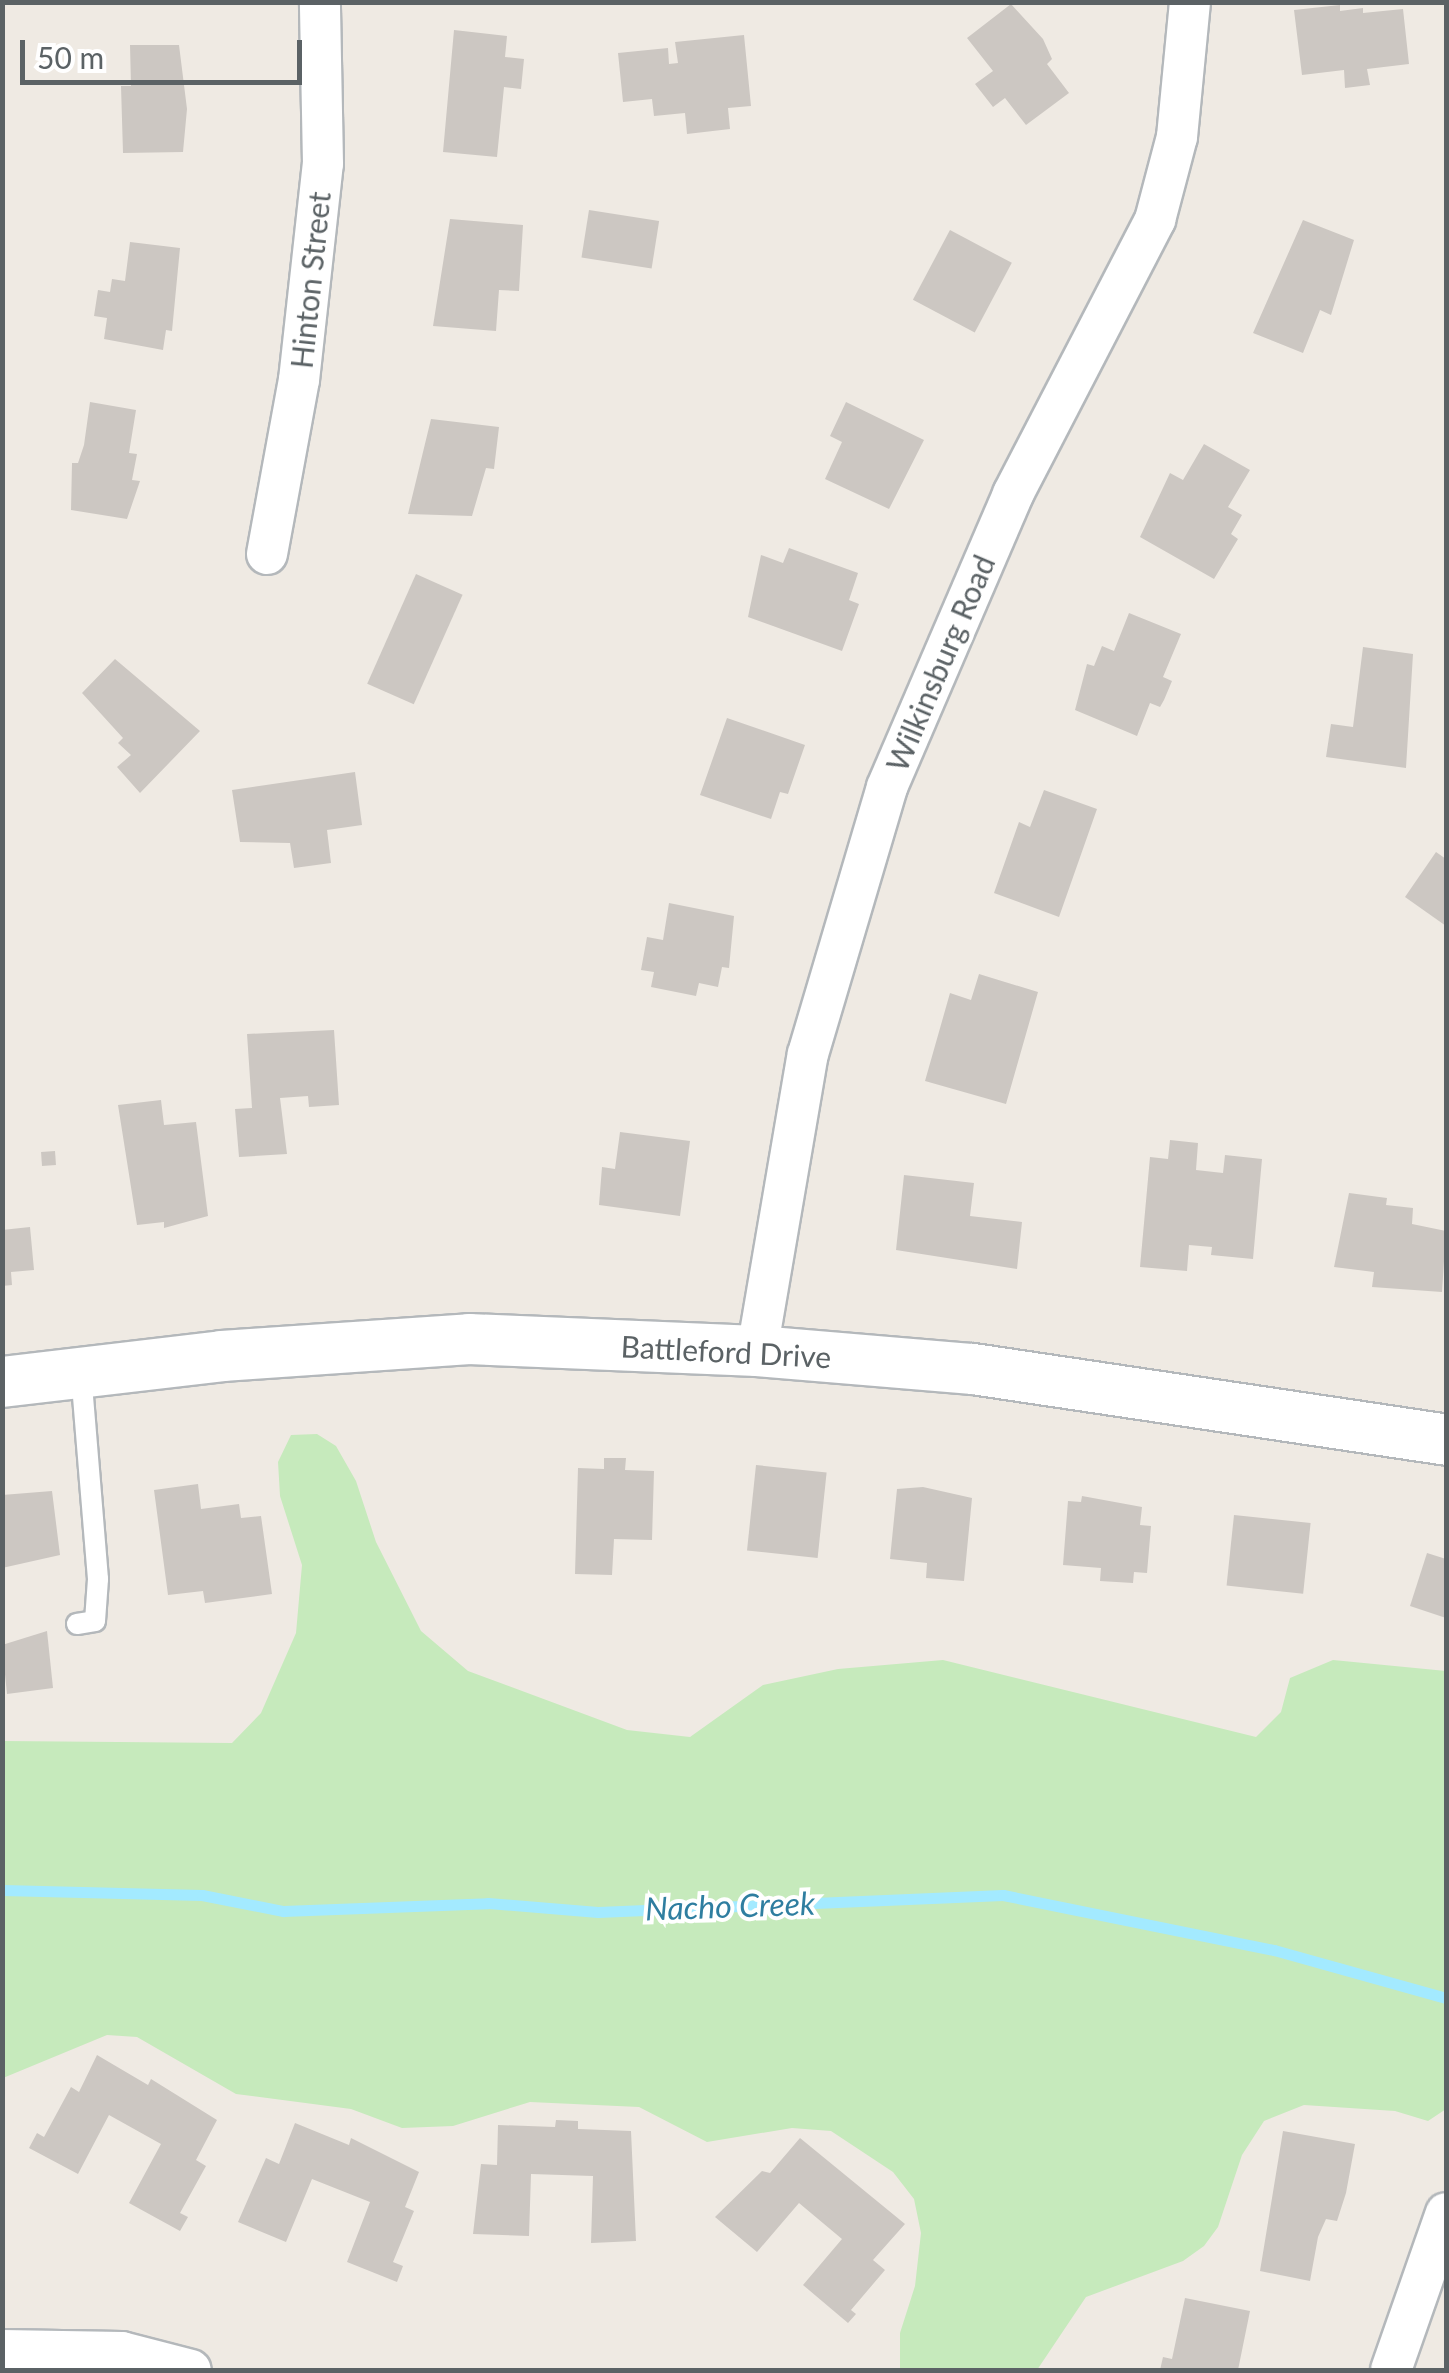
<!DOCTYPE html>
<html>
<head>
<meta charset="utf-8">
<style>
	body { margin:0 }
	#map { position:relative; width:1449px; height:2373px; overflow:hidden; background:#efeae3; font-family:Lato,sans-serif }
	div>[style] { position:absolute }
	.green>* { inset:0; background:#c6eabc }
	.stream>* { height:11px; margin:-5.5px; padding:0 5.5px; transform-origin:5.5px; border-radius:5.5px; background:#a3eaff }
	.building>* { inset:0; background:#ccc7c2; transform-origin:0 0 }
	.roads { filter:drop-shadow(2px 0 #b4b8bb) drop-shadow(-2px 0 #b4b8bb) drop-shadow(0 2px #b4b8bb) drop-shadow(0 -2px #b4b8bb) }
	.service>* { height:20px; margin:-10px; padding:0 10px; transform-origin:10px; border-radius:10px; background:#fff }
	.minor>* { height:40px; margin:-20px; padding:0 20px; transform-origin:20px; border-radius:20px; background:#fff }
	.tertiary>* { height:50px; margin:-25px; padding:0 25px; transform-origin:25px; border-radius:25px; background:#fff }
	span { translate:-50% -50%; white-space:nowrap; text-align:center; line-height:1.15; -webkit-text-stroke:8px #fff; paint-order:stroke }
	.street-label { font-size:30px; color:#5b6265 }
	.water-label { font-size:32px; color:#2f7ea0; font-style:italic }
	.frame { position:absolute; inset:0; border:5px solid #5b6265; pointer-events:none }
	.scale { position:absolute; left:20px; top:40px; width:282px; height:45px; box-sizing:border-box; border:5px solid #5b6265; border-top:0; padding-left:12px; font-size:30px; line-height:35px; white-space:nowrap; color:#5b6265; -webkit-text-stroke:8px #fff; paint-order:stroke }
</style>
</head>
<body>
<div id="map">
	<div class="green">
		<div style="clip-path:polygon(317px 1434px,336px 1446px,356px 1481px,376px 1542px,421px 1631px,468px 1671px,627px 1730px,690px 1737px,763px 1685px,838px 1669px,943px 1660px,1256px 1737px,1281px 1712px,1290px 1678px,1333px 1660px,1446px 1671px,1446px 2109px,1428px 2121px,1395px 2111px,1304px 2105px,1264px 2121px,1242px 2155px,1218px 2227px,1204px 2246px,1183px 2261px,1086px 2297px,1037px 2370px,900px 2370px,900px 2333px,915px 2286px,921px 2233px,914px 2199px,893px 2172px,831px 2131px,792px 2128px,707px 2142px,639px 2107px,530px 2102px,453px 2126px,402px 2128px,351px 2109px,236px 2094px,137px 2037px,107px 2035px,3px 2078px,3px 1741px,232px 1743px,261px 1713px,296px 1633px,302px 1565px,280px 1496px,278px 1462px,291px 1435px)"></div>
	</div>
	<div class="stream">
		<div style="left:2px;top:1890px;width:200px;rotate:1.4deg"></div>
		<div style="left:202px;top:1895px;width:83px;rotate:11.2deg"></div>
		<div style="left:283px;top:1911px;width:205px;rotate:-2.2deg"></div>
		<div style="left:488px;top:1903px;width:110px;rotate:4.7deg"></div>
		<div style="left:598px;top:1912px;width:405px;rotate:-2.4deg"></div>
		<div style="left:1003px;top:1895px;width:277px;rotate:11.5deg"></div>
		<div style="left:1274px;top:1950px;width:179px;rotate:15.6deg"></div>
	</div>
	<div class="building">
		<div style="clip-path:polygon(1011px 4px,1043px 39px,1052px 59px,1047px 64px,1069px 93px,1026px 125px,1005px 98px,993px 107px,975px 84px,993px 71px,967px 38px)"></div>
		<div style="clip-path:polygon(1340px 5px,1340px 11px,1363px 8px,1363px 13px,1403px 9px,1409px 64px,1367px 69px,1370px 85px,1345px 88px,1344px 70px,1302px 75px,1294px 10px)"></div>
		<div style="clip-path:polygon(454px 30px,507px 36px,505px 57px,524px 59px,521px 89px,504px 87px,497px 157px,443px 152px)"></div>
		<div style="clip-path:polygon(744px 35px,751px 106px,728px 108px,730px 129px,687px 134px,685px 113px,654px 116px,652px 99px,623px 102px,618px 53px,668px 48px,669px 64px,678px 63px,675px 42px)"></div>
		<div style="clip-path:polygon(130px 45px,179px 45px,187px 109px,183px 152px,123px 153px,121px 86px,131px 86px)"></div>
		<div style="left:589px;top:210px;width:71px;height:48px;rotate:9deg"></div>
		<div style="clip-path:polygon(450px 219px,523px 225px,519px 291px,499px 290px,496px 331px,433px 326px)"></div>
		<div style="clip-path:polygon(1303px 220px,1354px 240px,1331px 315px,1320px 310px,1303px 353px,1253px 333px)"></div>
		<div style="left:950px;top:230px;width:70px;height:79px;rotate:28deg"></div>
		<div style="clip-path:polygon(130px 242px,180px 248px,172px 331px,166px 330px,163px 350px,104px 339px,107px 318px,94px 316px,98px 290px,110px 292px,112px 279px,125px 281px)"></div>
		<div style="clip-path:polygon(90px 402px,136px 410px,129px 453px,137px 454px,132px 480px,140px 481px,127px 519px,71px 510px,72px 463px,78px 463px,84px 445px)"></div>
		<div style="clip-path:polygon(846px 402px,924px 440px,889px 509px,825px 479px,842px 442px,830px 436px)"></div>
		<div style="clip-path:polygon(431px 419px,499px 427px,494px 469px,486px 468px,472px 516px,408px 514px)"></div>
		<div style="clip-path:polygon(1204px 444px,1250px 470px,1228px 507px,1242px 515px,1231px 534px,1238px 539px,1214px 579px,1140px 537px,1170px 473px,1183px 480px)"></div>
		<div style="clip-path:polygon(789px 548px,858px 573px,849px 600px,859px 604px,842px 651px,748px 617px,761px 555px,783px 563px)"></div>
		<div style="left:416px;top:574px;width:51px;height:120px;rotate:24deg"></div>
		<div style="clip-path:polygon(1129px 613px,1181px 634px,1163px 677px,1172px 681px,1164px 700px,1160px 707px,1150px 703px,1137px 736px,1075px 710px,1087px 664px,1094px 666px,1102px 646px,1114px 651px)"></div>
		<div style="clip-path:polygon(1363px 647px,1413px 654px,1406px 768px,1326px 757px,1331px 724px,1353px 727px)"></div>
		<div style="clip-path:polygon(115px 659px,200px 731px,140px 793px,117px 767px,131px 755px,118px 743px,123px 738px,82px 693px)"></div>
		<div style="clip-path:polygon(727px 718px,805px 745px,788px 794px,780px 792px,771px 819px,700px 795px)"></div>
		<div style="clip-path:polygon(355px 772px,362px 825px,327px 830px,331px 863px,294px 868px,290px 843px,240px 842px,232px 790px)"></div>
		<div style="clip-path:polygon(1044px 790px,1097px 809px,1059px 917px,994px 893px,1019px 822px,1030px 827px)"></div>
		<div style="clip-path:polygon(1436px 852px,1446px 859px,1446px 926px,1405px 897px)"></div>
		<div style="clip-path:polygon(669px 903px,734px 916px,729px 968px,722px 967px,718px 987px,699px 983px,696px 996px,651px 987px,654px 972px,641px 970px,647px 937px,663px 940px)"></div>
		<div style="clip-path:polygon(979px 974px,1038px 992px,1006px 1104px,925px 1081px,950px 993px,971px 1000px)"></div>
		<div style="clip-path:polygon(334px 1030px,339px 1105px,309px 1107px,308px 1096px,280px 1098px,287px 1154px,239px 1157px,235px 1109px,252px 1108px,247px 1034px)"></div>
		<div style="clip-path:polygon(161px 1100px,164px 1125px,196px 1122px,208px 1216px,164px 1228px,164px 1222px,137px 1225px,118px 1105px)"></div>
		<div style="clip-path:polygon(620px 1132px,690px 1141px,680px 1216px,599px 1205px,602px 1167px,615px 1169px)"></div>
		<div style="clip-path:polygon(1170px 1140px,1198px 1143px,1196px 1170px,1223px 1173px,1225px 1155px,1262px 1159px,1253px 1259px,1211px 1255px,1212px 1247px,1189px 1245px,1187px 1271px,1140px 1267px,1150px 1157px,1168px 1159px)"></div>
		<div style="left:55px;top:1151px;width:14px;height:14px;rotate:86deg"></div>
		<div style="clip-path:polygon(904px 1175px,974px 1183px,970px 1216px,1022px 1222px,1017px 1269px,896px 1250px)"></div>
		<div style="clip-path:polygon(1349px 1193px,1387px 1198px,1386px 1205px,1413px 1208px,1412px 1224px,1446px 1231px,1442px 1292px,1372px 1287px,1374px 1272px,1334px 1267px)"></div>
		<div style="clip-path:polygon(30px 1227px,34px 1270px,11px 1272px,12px 1285px,2px 1286px,2px 1230px)"></div>
		<div style="clip-path:polygon(604px 1458px,626px 1458px,625px 1470px,654px 1471px,652px 1540px,614px 1539px,612px 1575px,575px 1574px,578px 1468px,604px 1469px)"></div>
		<div style="left:756px;top:1465px;width:71px;height:86px;rotate:6deg"></div>
		<div style="clip-path:polygon(198px 1484px,201px 1509px,239px 1504px,241px 1518px,261px 1516px,272px 1594px,205px 1603px,203px 1591px,168px 1595px,154px 1490px)"></div>
		<div style="clip-path:polygon(923px 1487px,972px 1498px,964px 1581px,926px 1578px,927px 1563px,890px 1559px,897px 1489px)"></div>
		<div style="clip-path:polygon(52px 1491px,60px 1555px,2px 1568px,2px 1495px)"></div>
		<div style="clip-path:polygon(1082px 1496px,1142px 1507px,1140px 1525px,1151px 1526px,1147px 1573px,1134px 1572px,1133px 1583px,1100px 1581px,1101px 1568px,1063px 1565px,1068px 1501px,1081px 1502px)"></div>
		<div style="left:1234px;top:1515px;width:77px;height:71px;rotate:6deg"></div>
		<div style="clip-path:polygon(1427px 1553px,1446px 1559px,1446px 1618px,1410px 1606px)"></div>
		<div style="clip-path:polygon(47px 1631px,53px 1688px,7px 1694px,2px 1645px)"></div>
		<div style="clip-path:polygon(97px 2055px,148px 2085px,151px 2079px,217px 2120px,196px 2160px,206px 2166px,180px 2213px,188px 2217px,180px 2231px,129px 2203px,161px 2144px,109px 2115px,78px 2174px,29px 2148px,37px 2133px,44px 2137px,71px 2087px,79px 2092px)"></div>
		<div style="clip-path:polygon(556px 2120px,578px 2121px,578px 2129px,631px 2131px,636px 2241px,591px 2243px,593px 2176px,531px 2174px,529px 2236px,473px 2234px,481px 2164px,497px 2165px,498px 2125px,555px 2127px)"></div>
		<div style="clip-path:polygon(295px 2123px,349px 2145px,351px 2138px,419px 2172px,405px 2207px,414px 2211px,393px 2262px,403px 2266px,397px 2282px,347px 2262px,370px 2202px,312px 2179px,286px 2242px,238px 2222px,266px 2158px,279px 2164px)"></div>
		<div style="clip-path:polygon(1283px 2131px,1355px 2144px,1346px 2193px,1337px 2221px,1326px 2219px,1318px 2237px,1310px 2281px,1260px 2271px)"></div>
		<div style="clip-path:polygon(800px 2138px,905px 2224px,873px 2260px,885px 2270px,851px 2310px,856px 2314px,848px 2323px,803px 2285px,842px 2239px,799px 2203px,757px 2252px,715px 2217px,762px 2171px,770px 2173px)"></div>
		<div style="clip-path:polygon(1185px 2298px,1250px 2311px,1238px 2370px,1160px 2370px,1163px 2357px,1172px 2359px)"></div>
	</div>
	<div class="roads">
		<div class="service">
			<div style="left:77px;top:1624px;width:18px;rotate:-9deg"></div>
			<div style="left:95px;top:1621px;width:42px;rotate:-85.9deg"></div>
			<div style="left:98px;top:1579px;width:207px;rotate:-94.7deg"></div>
		</div>
		<div class="minor">
			<div style="left:267px;top:554px;width:177px;rotate:-79.6deg"></div>
			<div style="left:299px;top:380px;width:217px;rotate:-83.7deg"></div>
			<div style="left:323px;top:164px;width:162px;rotate:-91.1deg"></div>
			<div style="left:757px;top:1351px;width:301px;rotate:-80.3deg"></div>
			<div style="left:808px;top:1054px;width:278px;rotate:-73.5deg"></div>
			<div style="left:887px;top:787px;width:319px;rotate:-66.7deg"></div>
			<div style="left:1013px;top:494px;width:309px;rotate:-62.6deg"></div>
			<div style="left:1155px;top:220px;width:86px;rotate:-75.2deg"></div>
			<div style="left:1177px;top:137px;width:136px;rotate:-84.5deg"></div>
			<div style="left:2px;top:2350px;width:120px;rotate:1deg"></div>
			<div style="left:122px;top:2352px;width:71px;rotate:14.6deg"></div>
			<div style="left:1391px;top:2370px;width:166px;rotate:-70.7deg"></div>
		</div>
		<div class="tertiary">
			<div style="left:2px;top:1382px;width:222px;rotate:-6.7deg"></div>
			<div style="left:222px;top:1356px;width:248px;rotate:-3.9deg"></div>
			<div style="left:469px;top:1339px;width:288px;rotate:2.4deg"></div>
			<div style="left:757px;top:1351px;width:217px;rotate:4.8deg"></div>
			<div style="left:973px;top:1369px;width:478px;rotate:8.5deg"></div>
		</div>
	</div>
	<div class="street-label">
		<span style="left:310px;top:280px;rotate:-84deg">Hinton Street</span>
		<span style="left:940px;top:663px;rotate:-67deg">Wilkinsburg Road</span>
		<span style="left:726px;top:1351px;rotate:3deg">Battleford Drive</span>
	</div>
	<div class="water-label">
		<span style="left:730px;top:1906px;rotate:-2deg">Nacho Creek</span>
	</div>
	<div class="frame"></div>
	<div class="scale">50 m</div>
</div>
</body>
</html>
